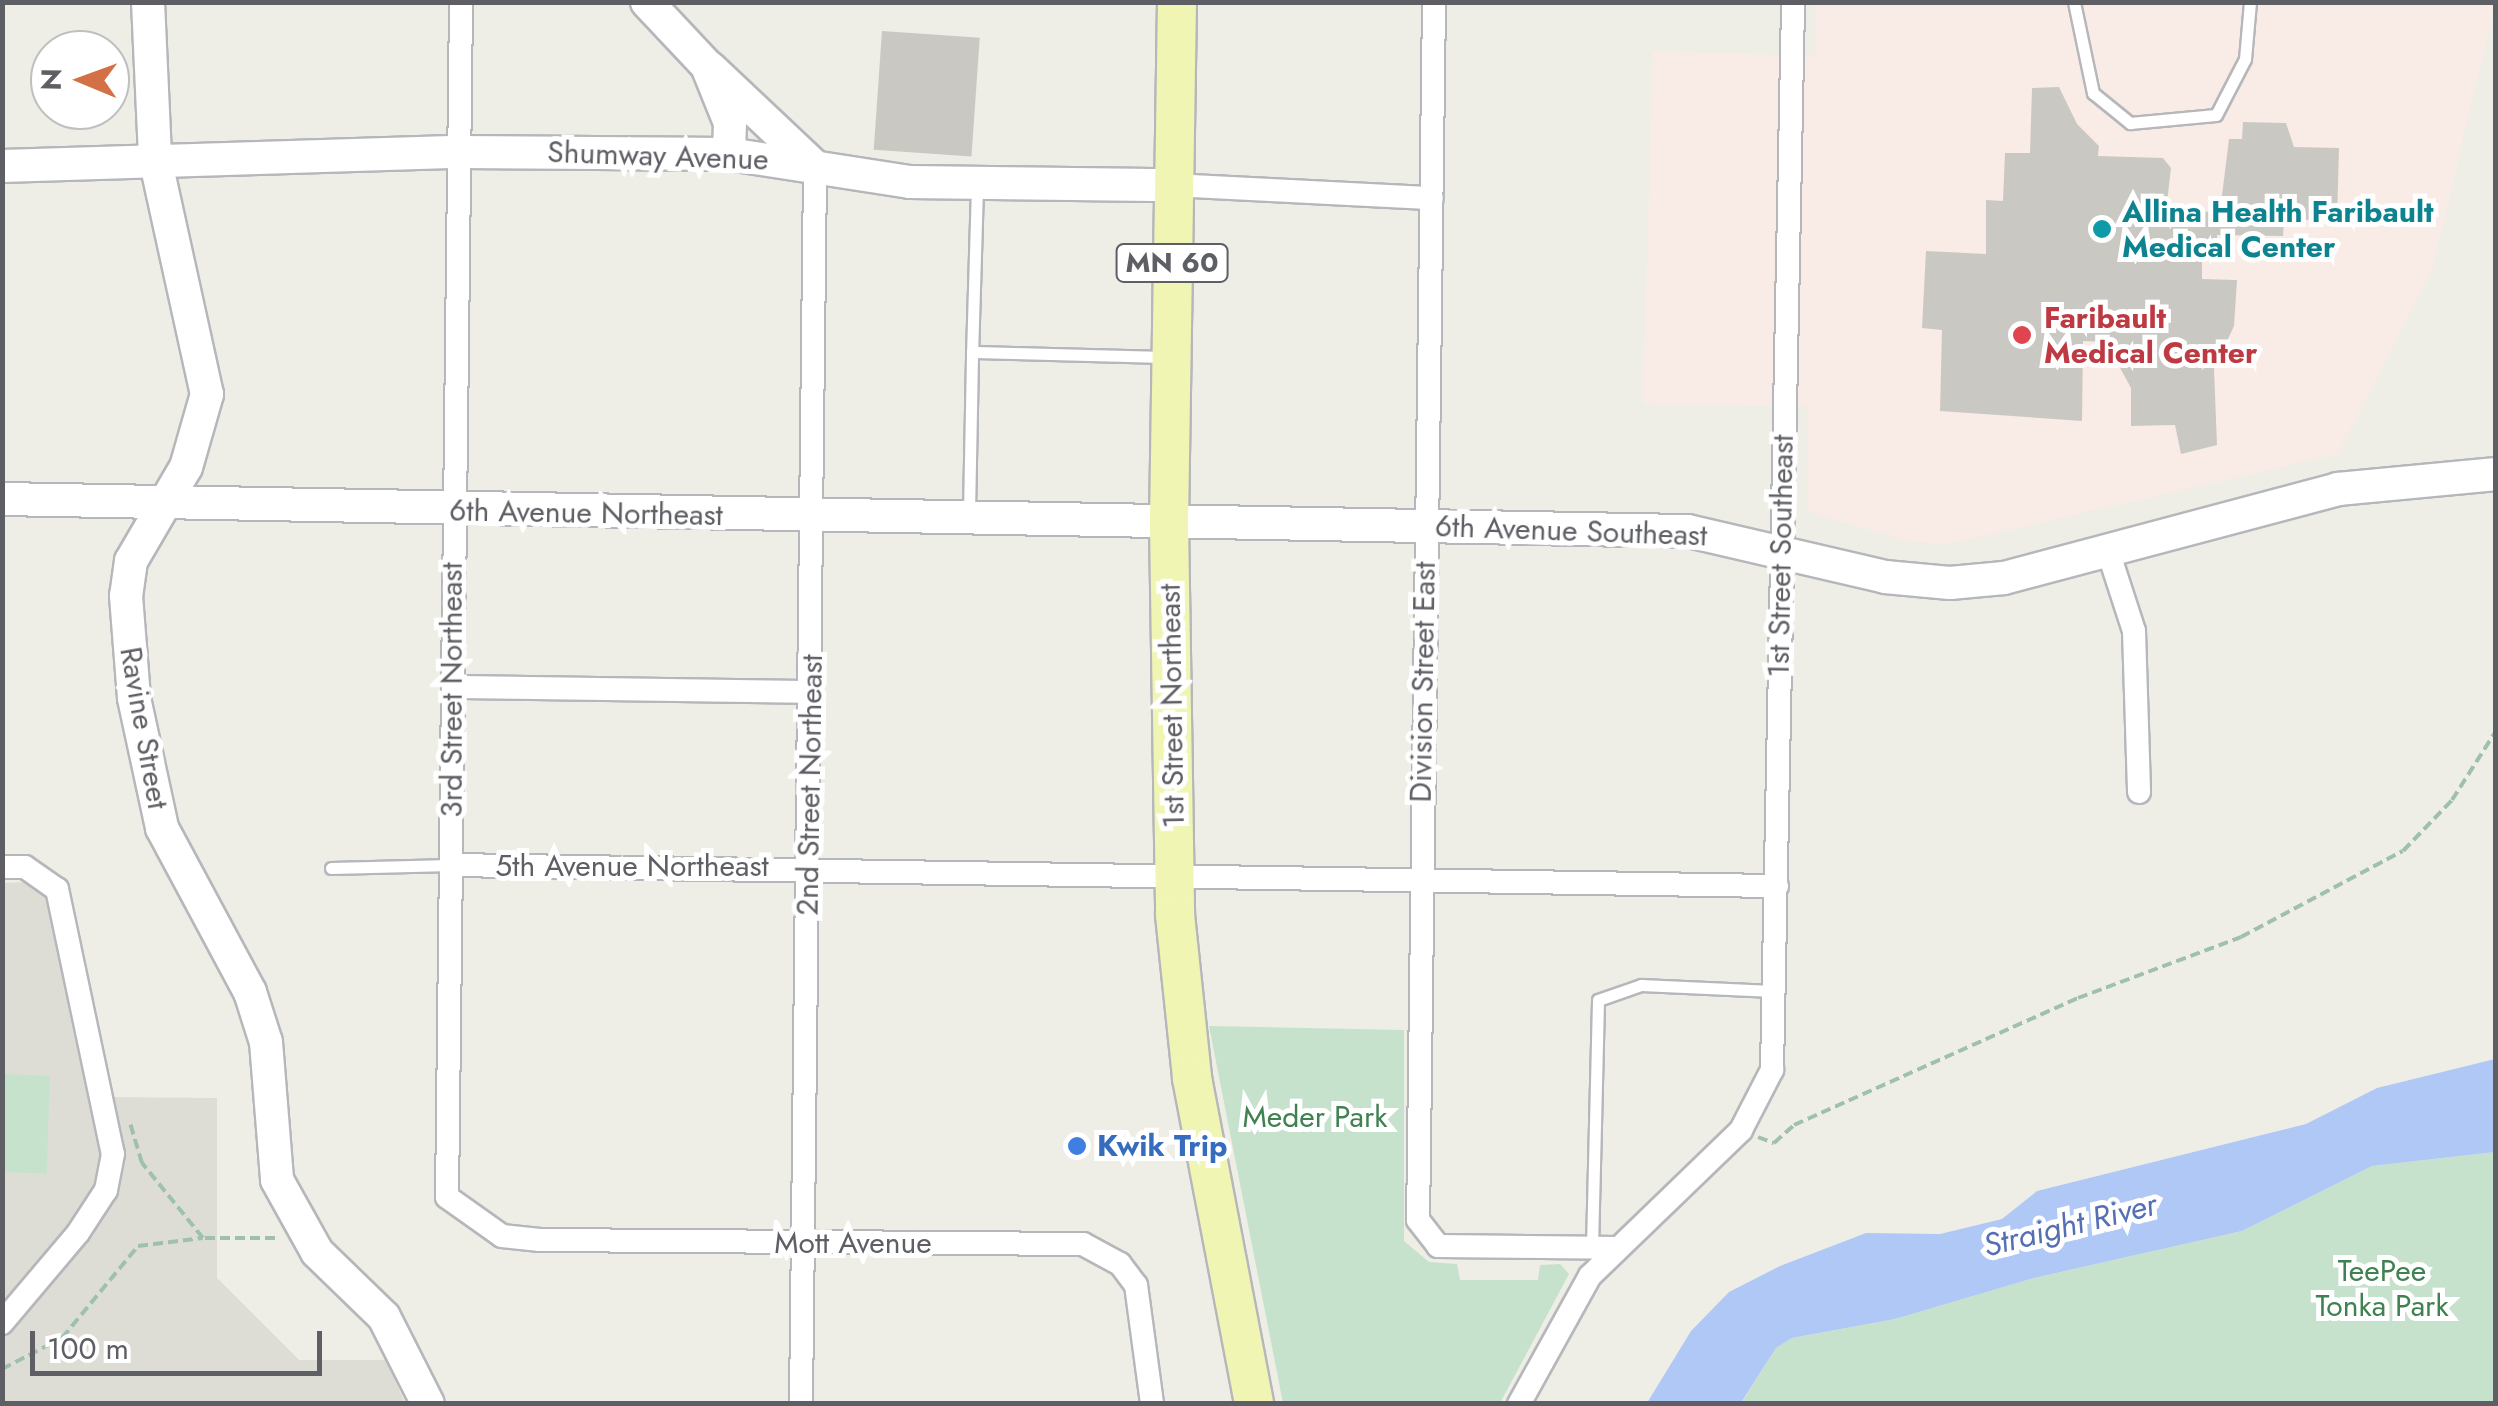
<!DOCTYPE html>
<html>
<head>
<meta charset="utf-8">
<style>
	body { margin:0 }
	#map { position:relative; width:2498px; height:1406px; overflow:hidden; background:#eeeee6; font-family:Jost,sans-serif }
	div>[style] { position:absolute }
	.education>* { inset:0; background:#deddd5 }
	.medical>* { inset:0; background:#f9ebe5 }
	.green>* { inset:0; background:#c6e2cc; transform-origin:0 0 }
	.water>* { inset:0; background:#b0c8f5 }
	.building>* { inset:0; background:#cac8c3; transform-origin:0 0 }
	.path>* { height:4px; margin-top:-2px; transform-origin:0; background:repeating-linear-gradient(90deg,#9fc0b0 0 10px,transparent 0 15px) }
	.roads { filter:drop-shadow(2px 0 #b6b7bb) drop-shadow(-2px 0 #b6b7bb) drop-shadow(0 2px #b6b7bb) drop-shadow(0 -2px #b6b7bb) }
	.lane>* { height:11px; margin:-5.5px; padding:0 5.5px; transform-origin:5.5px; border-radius:5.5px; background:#fff }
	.street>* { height:22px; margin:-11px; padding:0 11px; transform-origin:11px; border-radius:11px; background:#fff }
	.secondary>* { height:32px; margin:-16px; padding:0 16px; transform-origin:16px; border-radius:16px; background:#fff }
	.primary>* { height:38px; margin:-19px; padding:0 19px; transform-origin:19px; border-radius:19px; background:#f1f5b4 }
	.dots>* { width:28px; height:28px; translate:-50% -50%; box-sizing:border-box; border:5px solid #fff; border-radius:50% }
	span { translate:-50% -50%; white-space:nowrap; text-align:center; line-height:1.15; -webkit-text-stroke:10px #fff; paint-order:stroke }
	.shield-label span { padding:2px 8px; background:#fff; border:2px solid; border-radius:8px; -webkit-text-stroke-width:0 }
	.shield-label { font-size:28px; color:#5e5f65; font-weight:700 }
	.street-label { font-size:30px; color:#5e5f65 }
	.culture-label { font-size:30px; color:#0d838f; font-weight:700 }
	.left { translate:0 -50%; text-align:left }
	.health-label { font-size:30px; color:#be3a42; font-weight:700 }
	.park-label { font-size:30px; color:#408152 }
	.shop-label { font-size:30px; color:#366cbe; font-weight:700 }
	.water-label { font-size:32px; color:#556fb5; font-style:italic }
	.frame { position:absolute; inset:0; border:5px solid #5e5f65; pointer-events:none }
	.north { position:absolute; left:30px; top:30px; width:100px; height:100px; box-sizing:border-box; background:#fff; border:2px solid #bfbfc1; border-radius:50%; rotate:271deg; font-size:28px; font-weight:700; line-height:40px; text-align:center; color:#5e5f65 }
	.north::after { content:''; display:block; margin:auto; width:35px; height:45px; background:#d47046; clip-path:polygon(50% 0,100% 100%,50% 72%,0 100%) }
	.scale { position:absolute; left:30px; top:1331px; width:292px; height:45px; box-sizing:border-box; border:5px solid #5e5f65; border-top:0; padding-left:12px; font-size:30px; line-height:35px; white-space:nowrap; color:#5e5f65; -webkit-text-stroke:8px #fff; paint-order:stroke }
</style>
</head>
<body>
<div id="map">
	<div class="education">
		<div style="clip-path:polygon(30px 882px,57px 889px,104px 1097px,217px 1098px,217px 1278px,299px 1360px,386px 1360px,405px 1403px,3px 1403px,2px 883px)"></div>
	</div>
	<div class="medical">
		<div style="clip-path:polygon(1817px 3px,2495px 3px,2433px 268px,2338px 454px,1949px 544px,1909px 542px,1807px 511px,1808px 407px,1643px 403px,1653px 52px,1815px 56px)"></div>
	</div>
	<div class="green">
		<div style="clip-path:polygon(1209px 1026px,1404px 1030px,1404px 1241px,1429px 1262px,1457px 1264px,1460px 1280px,1538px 1280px,1540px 1265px,1560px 1264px,1569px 1274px,1500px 1403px,1283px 1403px)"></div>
		<div style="left:3px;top:1074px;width:47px;height:98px;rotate:2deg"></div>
		<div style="clip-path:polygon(2495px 1152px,2495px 1403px,1741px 1404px,1776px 1348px,1792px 1338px,1895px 1319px,2034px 1278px,2242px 1231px,2372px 1166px)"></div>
	</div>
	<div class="water">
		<div style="clip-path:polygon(2495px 1059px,2495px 1152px,2372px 1166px,2242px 1231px,2034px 1278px,1895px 1319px,1792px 1338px,1776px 1348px,1741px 1403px,1647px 1403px,1691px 1331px,1729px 1292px,1780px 1266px,1866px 1233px,1940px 1234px,2002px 1219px,2037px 1191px,2306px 1124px,2377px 1088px)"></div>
	</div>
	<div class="building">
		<div style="left:882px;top:31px;width:98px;height:119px;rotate:4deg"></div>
		<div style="clip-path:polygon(2059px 87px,2077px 124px,2099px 146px,2098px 156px,2163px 158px,2171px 168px,2166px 211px,2220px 212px,2229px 139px,2242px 139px,2243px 122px,2286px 123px,2294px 147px,2339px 148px,2337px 221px,2284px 219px,2283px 236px,2217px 235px,2217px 249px,2202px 249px,2202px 279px,2237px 280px,2234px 326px,2214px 369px,2217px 445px,2181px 454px,2175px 425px,2131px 426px,2131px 388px,2106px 342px,2083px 341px,2082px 421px,1940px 411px,1942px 330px,1922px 328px,1926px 251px,1986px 254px,1986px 200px,2003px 201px,2005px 153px,2030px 153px,2032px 88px)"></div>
	</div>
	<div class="path">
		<div style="left:1758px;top:1137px;width:17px;rotate:21deg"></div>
		<div style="left:1774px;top:1143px;width:27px;rotate:-42deg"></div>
		<div style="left:1794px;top:1125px;width:311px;rotate:-24.1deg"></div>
		<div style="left:2078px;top:998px;width:174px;rotate:-20.5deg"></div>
		<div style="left:2241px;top:937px;width:183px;rotate:-28deg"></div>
		<div style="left:2403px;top:851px;width:71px;rotate:-46.1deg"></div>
		<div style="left:2452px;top:800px;width:82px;rotate:-57.5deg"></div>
		<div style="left:205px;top:1238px;width:75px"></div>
		<div style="left:2px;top:1369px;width:68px;rotate:-27.3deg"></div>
		<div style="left:62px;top:1338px;width:119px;rotate:-50.4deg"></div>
		<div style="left:138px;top:1246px;width:65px;rotate:-7deg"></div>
		<div style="left:203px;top:1238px;width:97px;rotate:-129.1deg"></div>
		<div style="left:142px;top:1163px;width:42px;rotate:-106.7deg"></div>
	</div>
	<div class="roads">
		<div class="lane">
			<div style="left:2074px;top:2px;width:93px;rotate:78.2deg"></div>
			<div style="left:2093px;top:93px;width:48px;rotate:39deg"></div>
			<div style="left:2130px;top:123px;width:86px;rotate:-5.3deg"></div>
			<div style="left:2216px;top:115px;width:63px;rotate:-62.6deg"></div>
			<div style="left:2245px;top:59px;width:57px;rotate:-85deg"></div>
			<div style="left:977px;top:187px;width:165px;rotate:91.7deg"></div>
			<div style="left:972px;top:352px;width:196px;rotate:1.5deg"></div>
			<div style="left:969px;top:513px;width:161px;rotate:-88.9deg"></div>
			<div style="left:331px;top:868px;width:120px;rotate:-1.4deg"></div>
			<div style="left:1592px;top:1247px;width:247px;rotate:-88.6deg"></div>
			<div style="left:1598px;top:1000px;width:46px;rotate:-19.2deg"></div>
			<div style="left:1641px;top:985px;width:132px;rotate:2.6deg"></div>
		</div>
		<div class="street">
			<div style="left:461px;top:2px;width:1195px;rotate:90.67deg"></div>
			<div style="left:447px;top:1197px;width:67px;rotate:35.3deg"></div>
			<div style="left:502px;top:1236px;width:38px;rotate:6deg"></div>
			<div style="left:540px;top:1240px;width:543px;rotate:0.42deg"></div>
			<div style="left:1083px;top:1244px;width:42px;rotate:28.4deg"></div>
			<div style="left:1120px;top:1264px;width:26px;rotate:53deg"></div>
			<div style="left:1136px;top:1285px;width:120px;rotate:82.3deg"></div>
			<div style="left:1434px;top:2px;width:1218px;rotate:90.75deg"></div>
			<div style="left:1418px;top:1220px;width:33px;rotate:52deg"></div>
			<div style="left:1438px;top:1246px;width:179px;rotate:0.6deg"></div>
			<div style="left:1173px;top:185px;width:259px;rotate:2.9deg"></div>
			<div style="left:2108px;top:551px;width:84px;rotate:72deg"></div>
			<div style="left:2134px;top:631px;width:161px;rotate:88.2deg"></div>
			<div style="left:454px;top:687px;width:356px;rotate:0.8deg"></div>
			<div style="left:451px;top:865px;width:1326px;rotate:0.91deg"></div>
			<div style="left:2px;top:867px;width:23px"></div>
			<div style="left:25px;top:867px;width:39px;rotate:35deg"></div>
			<div style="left:57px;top:889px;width:271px;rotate:78.1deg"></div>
			<div style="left:113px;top:1154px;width:37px;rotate:101deg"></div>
			<div style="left:106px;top:1190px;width:51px;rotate:123.1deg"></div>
			<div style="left:78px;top:1233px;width:118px;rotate:130.2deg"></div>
			<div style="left:801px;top:1404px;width:1237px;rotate:-89.35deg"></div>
			<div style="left:1519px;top:1404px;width:146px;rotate:-61deg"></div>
			<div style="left:1590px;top:1276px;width:210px;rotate:-44deg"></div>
			<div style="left:1741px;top:1130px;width:68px;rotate:-62.7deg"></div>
			<div style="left:1772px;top:1070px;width:1068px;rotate:-88.87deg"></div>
		</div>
		<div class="secondary">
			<div style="left:148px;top:2px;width:156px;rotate:87.4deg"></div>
			<div style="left:155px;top:158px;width:242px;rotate:77.6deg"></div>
			<div style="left:207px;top:394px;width:76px;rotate:106deg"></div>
			<div style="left:186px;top:467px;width:109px;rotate:120.3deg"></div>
			<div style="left:131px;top:561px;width:35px;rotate:98deg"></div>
			<div style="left:126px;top:596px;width:102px;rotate:85.5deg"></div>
			<div style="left:134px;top:698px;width:133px;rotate:77.8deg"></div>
			<div style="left:162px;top:828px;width:186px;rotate:61.8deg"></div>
			<div style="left:250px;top:992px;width:52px;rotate:72.3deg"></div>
			<div style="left:266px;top:1042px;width:138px;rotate:85.4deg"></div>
			<div style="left:277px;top:1180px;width:82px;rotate:60.9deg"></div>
			<div style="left:317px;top:1252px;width:93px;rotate:44.1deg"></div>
			<div style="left:384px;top:1317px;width:97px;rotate:63.2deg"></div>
			<div style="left:647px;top:2px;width:88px;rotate:46.8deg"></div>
			<div style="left:707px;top:66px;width:61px;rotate:68deg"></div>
			<div style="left:730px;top:123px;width:31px;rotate:92deg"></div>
			<div style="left:710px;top:68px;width:144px;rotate:43.3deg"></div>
			<div style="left:2px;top:166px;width:457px;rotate:-1.8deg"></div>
			<div style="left:459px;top:152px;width:270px;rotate:0.4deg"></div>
			<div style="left:729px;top:154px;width:183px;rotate:8.8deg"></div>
			<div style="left:910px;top:182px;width:263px;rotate:0.7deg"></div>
			<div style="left:2px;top:499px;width:1686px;rotate:1.09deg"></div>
			<div style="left:1688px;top:531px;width:202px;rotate:13.1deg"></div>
			<div style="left:1885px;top:577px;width:65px;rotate:5.3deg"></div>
			<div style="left:1950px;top:583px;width:54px;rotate:-5.3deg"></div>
			<div style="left:2004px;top:578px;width:346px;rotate:-14.9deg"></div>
			<div style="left:2338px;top:489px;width:159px;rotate:-5.4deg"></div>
		</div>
		<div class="primary">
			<div style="left:1177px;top:2px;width:522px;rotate:90.88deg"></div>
			<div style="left:1169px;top:524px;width:391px;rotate:89.1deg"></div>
			<div style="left:1175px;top:915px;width:164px;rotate:84deg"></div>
			<div style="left:1192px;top:1078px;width:332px;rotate:79.2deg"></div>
		</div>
	</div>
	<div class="dots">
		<div style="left:2102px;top:229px;background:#0f9aa8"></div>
		<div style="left:2022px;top:335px;background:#e0444e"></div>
		<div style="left:1077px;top:1146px;background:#3f7fe0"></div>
	</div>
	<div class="shield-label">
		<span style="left:1172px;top:263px">MN 60</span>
	</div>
	<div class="street-label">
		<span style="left:658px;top:156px;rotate:2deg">Shumway Avenue</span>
		<span style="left:586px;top:513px;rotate:1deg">6th Avenue Northeast</span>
		<span style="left:1571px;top:531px;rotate:2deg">6th Avenue Southeast</span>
		<span style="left:1781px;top:556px;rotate:-89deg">1st Street Southeast</span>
		<span style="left:1423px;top:682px;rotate:-89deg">Division Street East</span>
		<span style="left:452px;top:690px;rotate:-90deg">3rd Street Northeast</span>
		<span style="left:1172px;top:706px;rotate:-91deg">1st Street Northeast</span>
		<span style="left:144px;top:728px;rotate:80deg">Ravine Street</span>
		<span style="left:810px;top:785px;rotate:-89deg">2nd Street Northeast</span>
		<span style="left:632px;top:866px">5th Avenue Northeast</span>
		<span style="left:853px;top:1243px">Mott Avenue</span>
	</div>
	<div class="culture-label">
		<span class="left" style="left:2122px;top:229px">Allina Health Faribault<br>Medical Center</span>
	</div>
	<div class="health-label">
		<span class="left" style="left:2044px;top:335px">Faribault<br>Medical Center</span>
	</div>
	<div class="park-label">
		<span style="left:1315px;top:1117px">Meder Park</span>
		<span style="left:2382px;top:1288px">TeePee<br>Tonka Park</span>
	</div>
	<div class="shop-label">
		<span class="left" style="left:1097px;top:1146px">Kwik Trip</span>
	</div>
	<div class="water-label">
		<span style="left:2070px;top:1225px;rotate:-14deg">Straight River</span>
	</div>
	<div class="frame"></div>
	<div class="north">N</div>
	<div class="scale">100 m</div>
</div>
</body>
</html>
